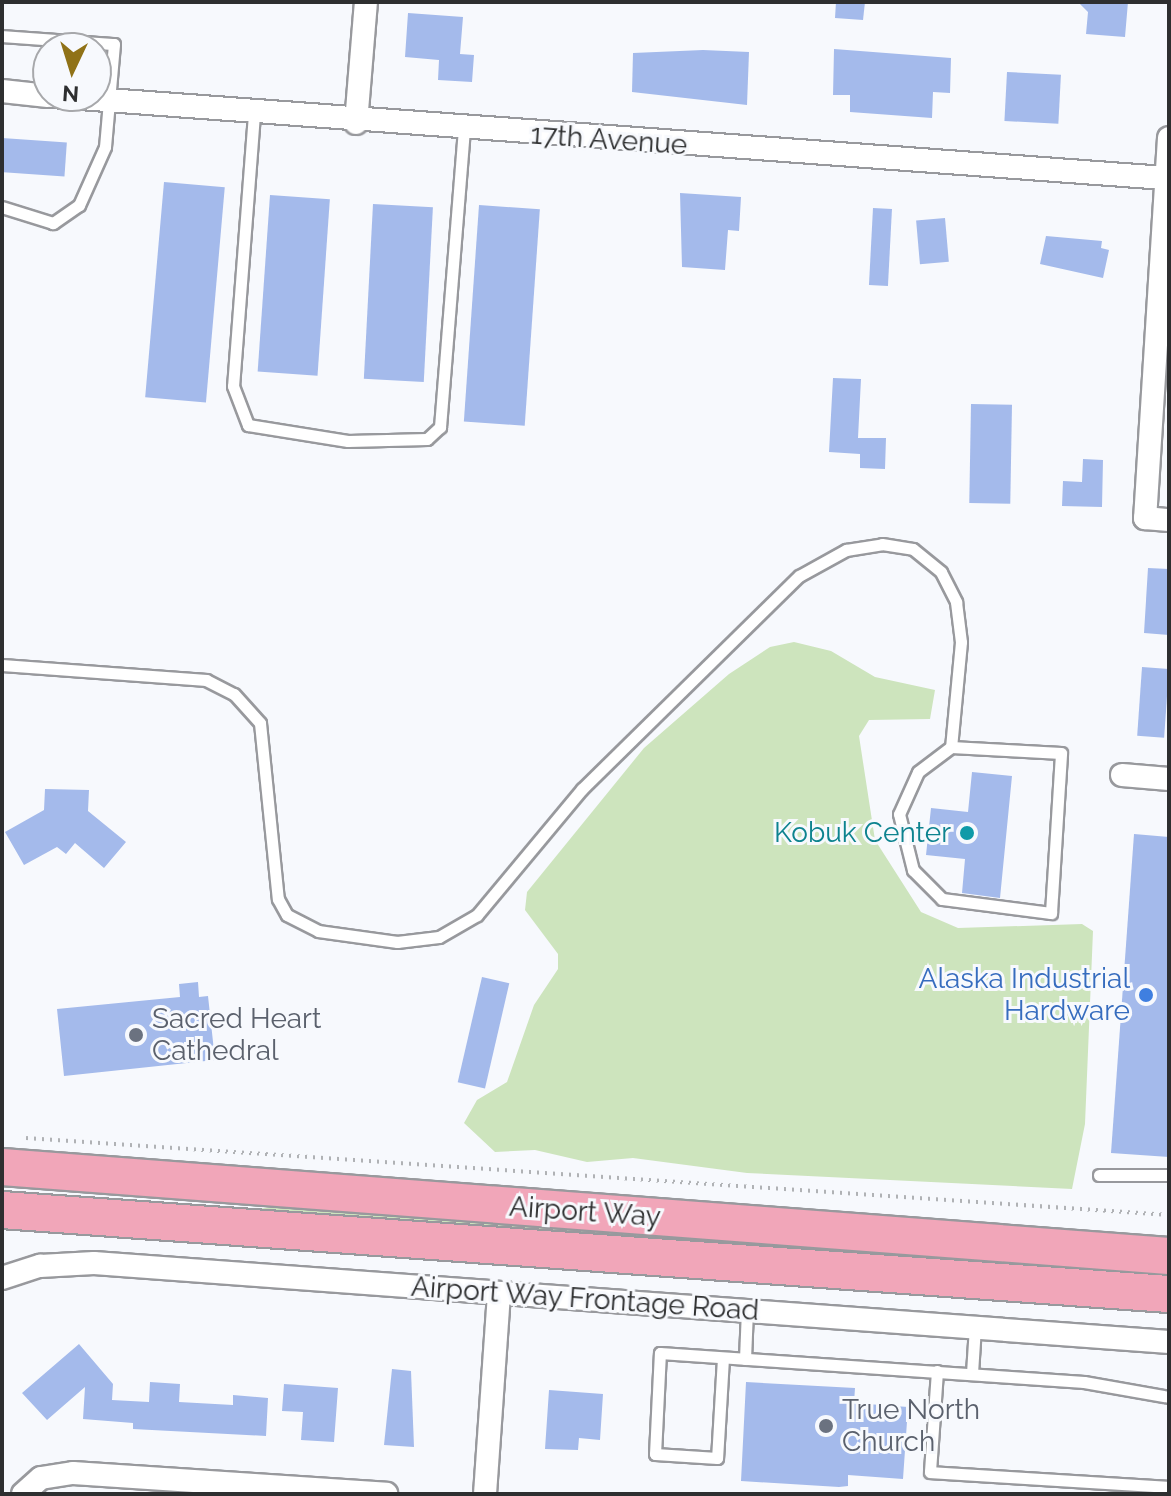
<!DOCTYPE html>
<html>
<head>
<meta charset="utf-8">
<style>
	body { margin:0 }
	#map { position:relative; width:1171px; height:1496px; overflow:hidden; background:#f7f9fd; font-family:Raleway,sans-serif }
	div>[style] { position:absolute }
	.green>* { inset:0; background:#cde4bd }
	.building>* { inset:0; background:#a4baeb; transform-origin:0 0 }
	.path>* { height:4px; margin-top:-2px; transform-origin:0; background:repeating-linear-gradient(90deg,#b0b2b5 0 2px,transparent 0 8px) }
	.roads { filter:drop-shadow(2px 0 #98999d) drop-shadow(-2px 0 #98999d) drop-shadow(0 2px #98999d) drop-shadow(0 -2px #98999d) }
	.lane>* { height:11px; margin:-5.5px; padding:0 5.5px; transform-origin:5.5px; border-radius:5.5px; background:#fff }
	.street>* { height:22px; margin:-11px; padding:0 11px; transform-origin:11px; border-radius:11px; background:#fff }
	.primary>* { height:36px; margin:-18px; padding:0 18px; transform-origin:18px; border-radius:18px; background:#f1a6b9 }
	.dots>* { width:22px; height:22px; translate:-50% -50%; box-sizing:border-box; border:4px solid #f7f9fd; border-radius:50% }
	span { translate:-50% -50%; white-space:nowrap; text-align:center; line-height:1.15; -webkit-text-stroke:6px #f7f9fd; paint-order:stroke }
	.street-label { font-size:28px; color:#2e2f30 }
	.culture-label { font-size:28px; color:#0d838f }
	.right { translate:-100% -50%; text-align:right }
	.shop-label { font-size:28px; color:#366cbe }
	.worship-label { font-size:28px; color:#5b616d }
	.left { translate:0 -50%; text-align:left }
	.frame { position:absolute; inset:0; border:4px solid #2e2f30; pointer-events:none }
	.north { position:absolute; left:32px; top:32px; width:80px; height:80px; box-sizing:border-box; background:#f7f9fd; border:2px solid #a7a8ab; border-radius:50%; rotate:184deg; font-size:22px; font-weight:700; line-height:32px; text-align:center; color:#2e2f30 }
	.north::after { content:''; display:block; margin:auto; width:28px; height:36px; background:#907217; clip-path:polygon(50% 0,100% 100%,50% 72%,0 100%) }
</style>
</head>
<body>
<div id="map">
	<div class="green">
		<div style="clip-path:polygon(794px 642px,831px 651px,875px 677px,935px 690px,930px 719px,869px 720px,859px 736px,875px 840px,921px 912px,958px 928px,1082px 924px,1093px 931px,1085px 1124px,1072px 1189px,747px 1173px,633px 1158px,587px 1162px,535px 1150px,495px 1152px,464px 1123px,477px 1100px,507px 1082px,534px 1005px,558px 969px,558px 954px,525px 910px,527px 892px,644px 748px,729px 674px,770px 647px)"></div>
		<div style="clip-path:polygon(296px 1206px,1012px 1255px,1012px 1263px,967px 1265px,232px 1210px)"></div>
	</div>
	<div class="building">
		<div style="clip-path:polygon(836px 2px,865px 2px,863px 20px,835px 18px)"></div>
		<div style="clip-path:polygon(1078px 2px,1128px 2px,1125px 37px,1086px 34px,1088px 12px)"></div>
		<div style="clip-path:polygon(408px 13px,463px 17px,460px 54px,474px 55px,472px 82px,438px 80px,439px 60px,405px 57px)"></div>
		<div style="clip-path:polygon(834px 49px,951px 58px,950px 93px,933px 92px,932px 118px,850px 112px,850px 95px,833px 95px)"></div>
		<div style="clip-path:polygon(703px 50px,749px 52px,747px 105px,632px 92px,633px 53px)"></div>
		<div style="left:1007px;top:72px;width:54px;height:49px;rotate:3deg"></div>
		<div style="left:2px;top:138px;width:65px;height:34px;rotate:4deg"></div>
		<div style="left:164px;top:182px;width:61px;height:216px;rotate:5deg"></div>
		<div style="clip-path:polygon(680px 193px,741px 197px,739px 231px,728px 230px,725px 270px,682px 267px)"></div>
		<div style="left:270px;top:195px;width:60px;height:177px;rotate:4deg"></div>
		<div style="left:373px;top:204px;width:60px;height:175px;rotate:3deg"></div>
		<div style="left:479px;top:205px;width:61px;height:217px;rotate:4deg"></div>
		<div style="left:873px;top:208px;width:19px;height:77px;rotate:3deg"></div>
		<div style="left:945px;top:218px;width:44px;height:29px;rotate:85deg"></div>
		<div style="clip-path:polygon(1046px 236px,1102px 241px,1101px 248px,1109px 250px,1103px 278px,1040px 264px)"></div>
		<div style="clip-path:polygon(833px 378px,861px 379px,858px 438px,886px 438px,885px 469px,860px 468px,860px 454px,829px 452px)"></div>
		<div style="left:971px;top:404px;width:41px;height:99px;rotate:1deg"></div>
		<div style="clip-path:polygon(1083px 459px,1103px 460px,1102px 507px,1062px 506px,1063px 481px,1082px 482px)"></div>
		<div style="clip-path:polygon(1148px 568px,1169px 569px,1169px 635px,1144px 633px)"></div>
		<div style="left:1142px;top:667px;width:27px;height:69px;rotate:4deg"></div>
		<div style="clip-path:polygon(972px 772px,1012px 776px,1000px 898px,962px 893px,965px 859px,926px 855px,931px 808px,968px 812px)"></div>
		<div style="clip-path:polygon(45px 789px,89px 790px,88px 811px,126px 842px,104px 868px,75px 843px,66px 854px,57px 847px,24px 865px,5px 832px,44px 810px)"></div>
		<div style="clip-path:polygon(1134px 834px,1169px 837px,1169px 1157px,1111px 1153px)"></div>
		<div style="left:482px;top:977px;width:28px;height:108px;rotate:13deg"></div>
		<div style="clip-path:polygon(198px 982px,199px 997px,208px 996px,215px 1060px,64px 1076px,57px 1009px,180px 997px,179px 984px)"></div>
		<div style="clip-path:polygon(79px 1344px,113px 1384px,112px 1400px,149px 1402px,150px 1382px,180px 1384px,179px 1402px,233px 1405px,233px 1395px,268px 1398px,266px 1436px,133px 1429px,133px 1423px,83px 1419px,85px 1387px,47px 1420px,22px 1393px)"></div>
		<div style="clip-path:polygon(392px 1369px,411px 1371px,414px 1447px,384px 1445px)"></div>
		<div style="clip-path:polygon(746px 1382px,855px 1388px,854px 1403px,908px 1407px,903px 1479px,848px 1475px,848px 1486px,839px 1487px,741px 1481px)"></div>
		<div style="clip-path:polygon(284px 1384px,338px 1388px,334px 1442px,301px 1440px,303px 1412px,282px 1411px)"></div>
		<div style="clip-path:polygon(549px 1390px,603px 1394px,600px 1440px,579px 1438px,578px 1450px,545px 1449px)"></div>
	</div>
	<div class="path">
		<div style="left:26px;top:1138px;width:1146px;rotate:3.85deg"></div>
	</div>
	<div class="roads">
		<div class="lane">
			<div style="left:2px;top:36px;width:112px;rotate:4.1deg"></div>
			<div style="left:114px;top:44px;width:103px;rotate:95deg"></div>
			<div style="left:105px;top:147px;width:64px;rotate:114.1deg"></div>
			<div style="left:79px;top:205px;width:32px;rotate:145deg"></div>
			<div style="left:53px;top:223px;width:53px;rotate:-162.6deg"></div>
			<div style="left:254px;top:114px;width:273px;rotate:94.4deg"></div>
			<div style="left:233px;top:386px;width:42px;rotate:69deg"></div>
			<div style="left:248px;top:425px;width:101px;rotate:9.1deg"></div>
			<div style="left:348px;top:441px;width:79px;rotate:-1.5deg"></div>
			<div style="left:427px;top:439px;width:18px;rotate:-43deg"></div>
			<div style="left:440px;top:427px;width:298px;rotate:-85.4deg"></div>
			<div style="left:2px;top:665px;width:205px;rotate:4.2deg"></div>
			<div style="left:206px;top:680px;width:31px;rotate:27deg"></div>
			<div style="left:234px;top:694px;width:39px;rotate:48deg"></div>
			<div style="left:260px;top:723px;width:177px;rotate:84.2deg"></div>
			<div style="left:278px;top:899px;width:18px;rotate:61deg"></div>
			<div style="left:287px;top:915px;width:35px;rotate:27deg"></div>
			<div style="left:318px;top:931px;width:80px;rotate:7.9deg"></div>
			<div style="left:397px;top:942px;width:42px;rotate:-6.8deg"></div>
			<div style="left:439px;top:937px;width:44px;rotate:-30.1deg"></div>
			<div style="left:477px;top:915px;width:164px;rotate:-50.2deg"></div>
			<div style="left:582px;top:789px;width:304px;rotate:-44.5deg"></div>
			<div style="left:799px;top:576px;width:54px;rotate:-29deg"></div>
			<div style="left:846px;top:550px;width:36px;rotate:-9deg"></div>
			<div style="left:882px;top:544px;width:31px;rotate:9deg"></div>
			<div style="left:913px;top:549px;width:36px;rotate:39deg"></div>
			<div style="left:941px;top:572px;width:34px;rotate:63deg"></div>
			<div style="left:956px;top:602px;width:40px;rotate:82.9deg"></div>
			<div style="left:961px;top:642px;width:105px;rotate:95.4deg"></div>
			<div style="left:951px;top:747px;width:41px;rotate:142.9deg"></div>
			<div style="left:918px;top:772px;width:46px;rotate:114.3deg"></div>
			<div style="left:899px;top:814px;width:58px;rotate:76deg"></div>
			<div style="left:913px;top:870px;width:41px;rotate:45deg"></div>
			<div style="left:942px;top:899px;width:110px;rotate:7.3deg"></div>
			<div style="left:1051px;top:913px;width:160px;rotate:-86.4deg"></div>
			<div style="left:1061px;top:753px;width:110px;rotate:-176.9deg"></div>
			<div style="left:1099px;top:1175px;width:70px"></div>
			<div style="left:723px;top:1358px;width:100px;rotate:93.4deg"></div>
			<div style="left:717px;top:1458px;width:62px;rotate:-176.3deg"></div>
			<div style="left:655px;top:1454px;width:101px;rotate:-87.2deg"></div>
			<div style="left:660px;top:1353px;width:425px;rotate:3.9deg"></div>
			<div style="left:1084px;top:1382px;width:86px;rotate:10deg"></div>
			<div style="left:745px;top:1359px;width:50px;rotate:-87.7deg"></div>
			<div style="left:937px;top:1371px;width:101px;rotate:94deg"></div>
			<div style="left:930px;top:1472px;width:239px;rotate:3.6deg"></div>
			<div style="left:972px;top:1373px;width:47px;rotate:-86.3deg"></div>
		</div>
		<div class="street">
			<div style="left:2px;top:91px;width:46px;rotate:6.2deg"></div>
			<div style="left:53px;top:96px;width:1115px;rotate:4.22deg"></div>
			<div style="left:356px;top:123px;width:121px;rotate:-85.3deg"></div>
			<div style="left:1169px;top:138px;width:381px;rotate:93.6deg"></div>
			<div style="left:1145px;top:518px;width:24px;rotate:5deg"></div>
			<div style="left:1122px;top:775px;width:47px;rotate:4.9deg"></div>
			<div style="left:2px;top:1278px;width:40px;rotate:-18deg"></div>
			<div style="left:40px;top:1266px;width:54px;rotate:-3.2deg"></div>
			<div style="left:94px;top:1263px;width:1078px;rotate:4.2deg"></div>
			<div style="left:23px;top:1494px;width:24px;rotate:-42deg"></div>
			<div style="left:41px;top:1478px;width:32px;rotate:-9deg"></div>
			<div style="left:73px;top:1473px;width:314px;rotate:3.8deg"></div>
			<div style="left:485px;top:1494px;width:200px;rotate:-86deg"></div>
		</div>
		<div class="primary">
			<div style="left:2px;top:1167px;width:1170px;rotate:4.36deg"></div>
			<div style="left:2px;top:1210px;width:1170px;rotate:4.12deg"></div>
		</div>
	</div>
	<div class="dots">
		<div style="left:967px;top:833px;background:#0f9aa8"></div>
		<div style="left:1146px;top:995px;background:#3f7fe0"></div>
		<div style="left:136px;top:1035px;background:#6b7280"></div>
		<div style="left:826px;top:1426px;background:#6b7280"></div>
	</div>
	<div class="street-label">
		<span style="left:609px;top:140px;rotate:4deg">17th Avenue</span>
		<span style="left:585px;top:1212px;rotate:4deg">Airport Way</span>
		<span style="left:585px;top:1299px;rotate:4deg">Airport Way Frontage Road</span>
	</div>
	<div class="culture-label">
		<span class="right" style="left:951px;top:833px">Kobuk Center</span>
	</div>
	<div class="shop-label">
		<span class="right" style="left:1130px;top:995px">Alaska Industrial<br>Hardware</span>
	</div>
	<div class="worship-label">
		<span class="left" style="left:152px;top:1035px">Sacred Heart<br>Cathedral</span>
		<span class="left" style="left:842px;top:1426px">True North<br>Church</span>
	</div>
	<div class="frame"></div>
	<div class="north">N</div>
</div>
</body>
</html>
